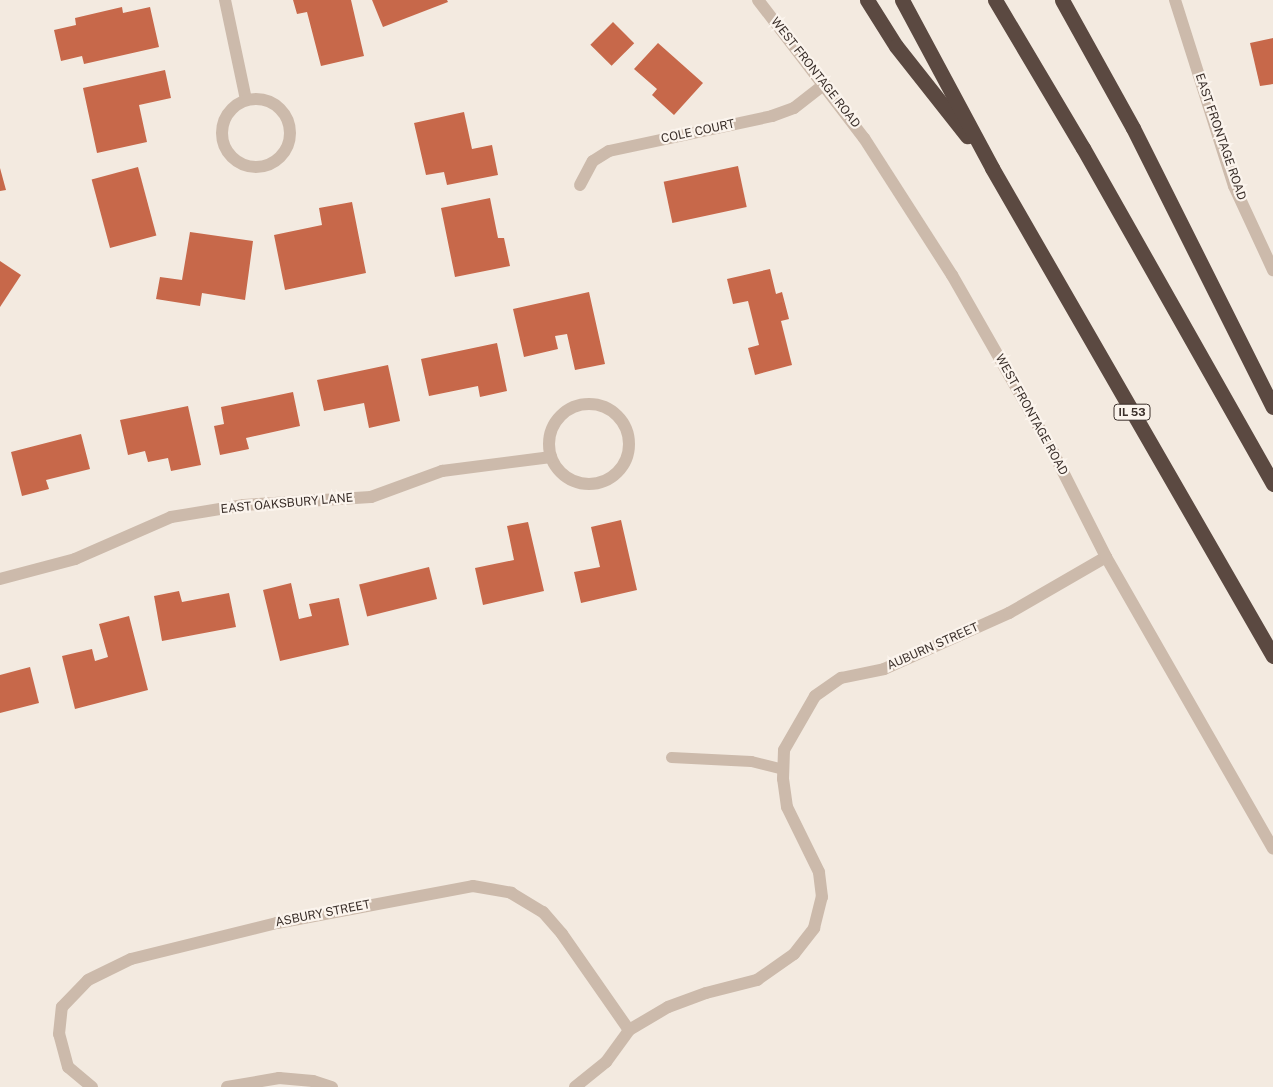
<!DOCTYPE html>
<html>
<head>
<meta charset="utf-8">
<style>
	body { margin:0 }
	#map { position:relative; width:1273px; height:1087px; overflow:hidden; background:#f3eae0; font-family:"Public Sans",sans-serif }
	div>[style] { position:absolute }
	.building>* { inset:0; background:#c7684a; transform-origin:0 0 }
	.service>* { height:11px; margin:-5.5px; padding:0 5.5px; transform-origin:5.5px; border-radius:5.5px; background:#ccbaab }
	.minor>* { height:12px; margin:-6px; padding:0 6px; transform-origin:6px; border-radius:6px; background:#ccbaab }
	.minor>.ring { margin:-6px; padding:0; box-sizing:content-box; background:none; border:12px solid #ccbaab; border-radius:50% }
	.tertiary>* { height:12px; margin:-6px; padding:0 6px; transform-origin:6px; border-radius:6px; background:#ccbaab }
	.motorway>* { height:15px; margin:-7.5px; padding:0 7.5px; transform-origin:7.5px; border-radius:7.5px; background:#5b4941 }
	span { translate:-50% -50%; white-space:nowrap; text-align:center; line-height:1.15; -webkit-text-stroke:4.5px #fbf4ed; paint-order:stroke }
	.shield-label span { padding:1px 4px; background:#fbf4ed; border:1px solid; border-radius:4px; -webkit-text-stroke-width:0 }
	.shield-label { font-size:11px; color:#3a2f2a; font-weight:700 }
	.street-label { font-size:12px; color:#3a2f2a }
</style>
</head>
<body>
<div id="map">
	<div class="building">
		<div style="clip-path:polygon(293px 0,351px 0,364px 56px,321px 66px,307px 12px,297px 14px)"></div>
		<div style="clip-path:polygon(372px 0,447px 0,448px 2px,383px 27px)"></div>
		<div style="clip-path:polygon(122px 7px,123px 13px,150px 7px,159px 47px,84px 64px,82px 56px,61px 61px,54px 30px,76px 25px,75px 18px)"></div>
		<div style="left:613px;top:22px;width:30px;height:32px;rotate:45deg"></div>
		<div style="clip-path:polygon(1273px 38px,1273px 84px,1260px 86px,1250px 43px)"></div>
		<div style="clip-path:polygon(658px 43px,703px 83px,674px 115px,652px 95px,657px 89px,634px 69px)"></div>
		<div style="clip-path:polygon(165px 70px,171px 98px,139px 105px,147px 142px,97px 153px,83px 88px)"></div>
		<div style="clip-path:polygon(464px 112px,472px 149px,492px 145px,498px 175px,447px 185px,444px 172px,426px 175px,414px 123px)"></div>
		<div style="left:738px;top:166px;width:42px;height:76px;rotate:78deg"></div>
		<div style="left:138px;top:167px;width:71px;height:48px;rotate:75deg"></div>
		<div style="clip-path:polygon(0 168px,6px 190px,0 191px)"></div>
		<div style="clip-path:polygon(490px 198px,498px 238px,504px 238px,510px 266px,455px 277px,441px 208px)"></div>
		<div style="clip-path:polygon(352px 202px,366px 273px,285px 290px,274px 235px,322px 225px,319px 208px)"></div>
		<div style="clip-path:polygon(190px 232px,253px 241px,245px 300px,202px 293px,200px 306px,156px 299px,160px 277px,182px 280px)"></div>
		<div style="clip-path:polygon(0 261px,21px 275px,0 307px)"></div>
		<div style="clip-path:polygon(770px 269px,776px 294px,782px 292px,789px 319px,781px 321px,792px 365px,755px 375px,748px 348px,759px 345px,748px 301px,733px 304px,727px 279px)"></div>
		<div style="clip-path:polygon(589px 292px,605px 364px,575px 370px,567px 334px,555px 336px,558px 349px,524px 357px,513px 309px)"></div>
		<div style="clip-path:polygon(497px 343px,507px 391px,480px 397px,478px 386px,429px 396px,421px 359px)"></div>
		<div style="clip-path:polygon(388px 365px,400px 421px,369px 428px,364px 403px,324px 411px,317px 380px)"></div>
		<div style="clip-path:polygon(293px 392px,300px 426px,246px 438px,249px 449px,220px 455px,214px 426px,224px 424px,221px 407px)"></div>
		<div style="clip-path:polygon(188px 406px,201px 465px,171px 471px,168px 458px,148px 462px,145px 451px,128px 455px,120px 420px)"></div>
		<div style="clip-path:polygon(81px 434px,90px 469px,46px 480px,49px 489px,22px 496px,11px 452px)"></div>
		<div style="clip-path:polygon(621px 520px,637px 590px,581px 603px,574px 572px,600px 567px,591px 527px)"></div>
		<div style="clip-path:polygon(528px 522px,544px 591px,483px 605px,475px 568px,514px 560px,507px 526px)"></div>
		<div style="left:429px;top:567px;width:33px;height:72px;rotate:76deg"></div>
		<div style="clip-path:polygon(291px 583px,299px 619px,312px 616px,309px 604px,339px 598px,349px 645px,280px 661px,263px 590px)"></div>
		<div style="clip-path:polygon(179px 591px,182px 602px,229px 593px,236px 627px,162px 641px,154px 596px)"></div>
		<div style="clip-path:polygon(129px 616px,148px 690px,75px 709px,62px 656px,92px 649px,95px 661px,108px 657px,99px 624px)"></div>
		<div style="clip-path:polygon(30px 667px,39px 703px,0 713px,0 675px)"></div>
	</div>
	<div class="service">
		<div style="left:671px;top:757px;width:80px;rotate:2.9deg"></div>
		<div style="left:751px;top:761px;width:33px;rotate:14deg"></div>
	</div>
	<div class="minor">
		<div style="left:225px;top:0;width:102px;rotate:78.1deg"></div>
		<div class="ring" style="left:222px;top:99px;width:56px;height:56px"></div>
		<div style="left:580px;top:185px;width:27px;rotate:-62deg"></div>
		<div style="left:593px;top:161px;width:19px;rotate:-32deg"></div>
		<div style="left:609px;top:151px;width:167px;rotate:-12.1deg"></div>
		<div style="left:772px;top:116px;width:23px;rotate:-20deg"></div>
		<div style="left:794px;top:108px;width:39px;rotate:-38deg"></div>
		<div class="ring" style="left:549px;top:404px;width:68px;height:68px"></div>
		<div style="left:0;top:579px;width:78px;rotate:-14.9deg"></div>
		<div style="left:75px;top:559px;width:105px;rotate:-23.6deg"></div>
		<div style="left:171px;top:517px;width:74px;rotate:-9.3deg"></div>
		<div style="left:244px;top:505px;width:127px;rotate:-3.6deg"></div>
		<div style="left:371px;top:497px;width:76px;rotate:-20.1deg"></div>
		<div style="left:442px;top:471px;width:110px;rotate:-7.3deg"></div>
		<div style="left:92px;top:1087px;width:31px;rotate:-140deg"></div>
		<div style="left:68px;top:1067px;width:34px;rotate:-105deg"></div>
		<div style="left:59px;top:1034px;width:27px;rotate:-84deg"></div>
		<div style="left:62px;top:1007px;width:37px;rotate:-46deg"></div>
		<div style="left:88px;top:980px;width:48px;rotate:-26deg"></div>
		<div style="left:131px;top:959px;width:150px;rotate:-13.9deg"></div>
		<div style="left:277px;top:923px;width:199px;rotate:-10.7deg"></div>
		<div style="left:473px;top:886px;width:39px;rotate:10deg"></div>
		<div style="left:511px;top:893px;width:37px;rotate:31deg"></div>
		<div style="left:543px;top:912px;width:29px;rotate:49deg"></div>
		<div style="left:562px;top:934px;width:117px;rotate:55.1deg"></div>
		<div style="left:227px;top:1087px;width:53px;rotate:-9.8deg"></div>
		<div style="left:279px;top:1078px;width:34px;rotate:5deg"></div>
		<div style="left:313px;top:1081px;width:20px;rotate:18deg"></div>
		<div style="left:575px;top:1087px;width:40px;rotate:-39deg"></div>
		<div style="left:606px;top:1062px;width:39px;rotate:-54deg"></div>
		<div style="left:629px;top:1030px;width:45px;rotate:-30.5deg"></div>
		<div style="left:668px;top:1007px;width:40px;rotate:-20.2deg"></div>
		<div style="left:706px;top:993px;width:53px;rotate:-14.3deg"></div>
		<div style="left:757px;top:980px;width:45px;rotate:-35.1deg"></div>
		<div style="left:794px;top:954px;width:33px;rotate:-52deg"></div>
		<div style="left:814px;top:928px;width:32px;rotate:-76deg"></div>
		<div style="left:822px;top:897px;width:25px;rotate:-97deg"></div>
		<div style="left:819px;top:872px;width:72px;rotate:-116.2deg"></div>
		<div style="left:787px;top:807px;width:28px;rotate:-98deg"></div>
		<div style="left:783px;top:779px;width:29px;rotate:-88deg"></div>
		<div style="left:784px;top:750px;width:62px;rotate:-60.1deg"></div>
		<div style="left:815px;top:696px;width:32px;rotate:-35deg"></div>
		<div style="left:841px;top:678px;width:44px;rotate:-11.8deg"></div>
		<div style="left:884px;top:669px;width:137px;rotate:-24.1deg"></div>
		<div style="left:1009px;top:613px;width:112px;rotate:-30deg"></div>
	</div>
	<div class="tertiary">
		<div style="left:758px;top:0;width:174px;rotate:52.5deg"></div>
		<div style="left:864px;top:138px;width:163px;rotate:57.3deg"></div>
		<div style="left:952px;top:275px;width:204px;rotate:60.3deg"></div>
		<div style="left:1053px;top:452px;width:118px;rotate:63.2deg"></div>
		<div style="left:1106px;top:557px;width:336px;rotate:60.2deg"></div>
		<div style="left:1175px;top:0;width:195px;rotate:72.4deg"></div>
		<div style="left:1234px;top:186px;width:93px;rotate:65.1deg"></div>
	</div>
	<div class="motorway">
		<div style="left:867px;top:0;width:54px;rotate:57.8deg"></div>
		<div style="left:896px;top:46px;width:115px;rotate:51.7deg"></div>
		<div style="left:902px;top:0;width:191px;rotate:61.8deg"></div>
		<div style="left:992px;top:168px;width:563px;rotate:60.07deg"></div>
		<div style="left:995px;top:0;width:172px;rotate:59.3deg"></div>
		<div style="left:1083px;top:148px;width:386px;rotate:60.5deg"></div>
		<div style="left:1062px;top:0;width:146px;rotate:61deg"></div>
		<div style="left:1133px;top:128px;width:312px;rotate:63.4deg"></div>
	</div>
	<div class="shield-label">
		<span style="left:1132px;top:412px">IL 53</span>
	</div>
	<div class="street-label">
		<span style="left:815px;top:73px;rotate:52deg">WEST FRONTAGE ROAD</span>
		<span style="left:698px;top:132px;rotate:-12deg">COLE COURT</span>
		<span style="left:1220px;top:137px;rotate:71deg">EAST FRONTAGE ROAD</span>
		<span style="left:1031px;top:415px;rotate:61deg">WEST FRONTAGE ROAD</span>
		<span style="left:287px;top:504px;rotate:-5deg">EAST OAKSBURY LANE</span>
		<span style="left:933px;top:647px;rotate:-24deg">AUBURN STREET</span>
		<span style="left:323px;top:914px;rotate:-11deg">ASBURY STREET</span>
	</div>
</div>
</body>
</html>
